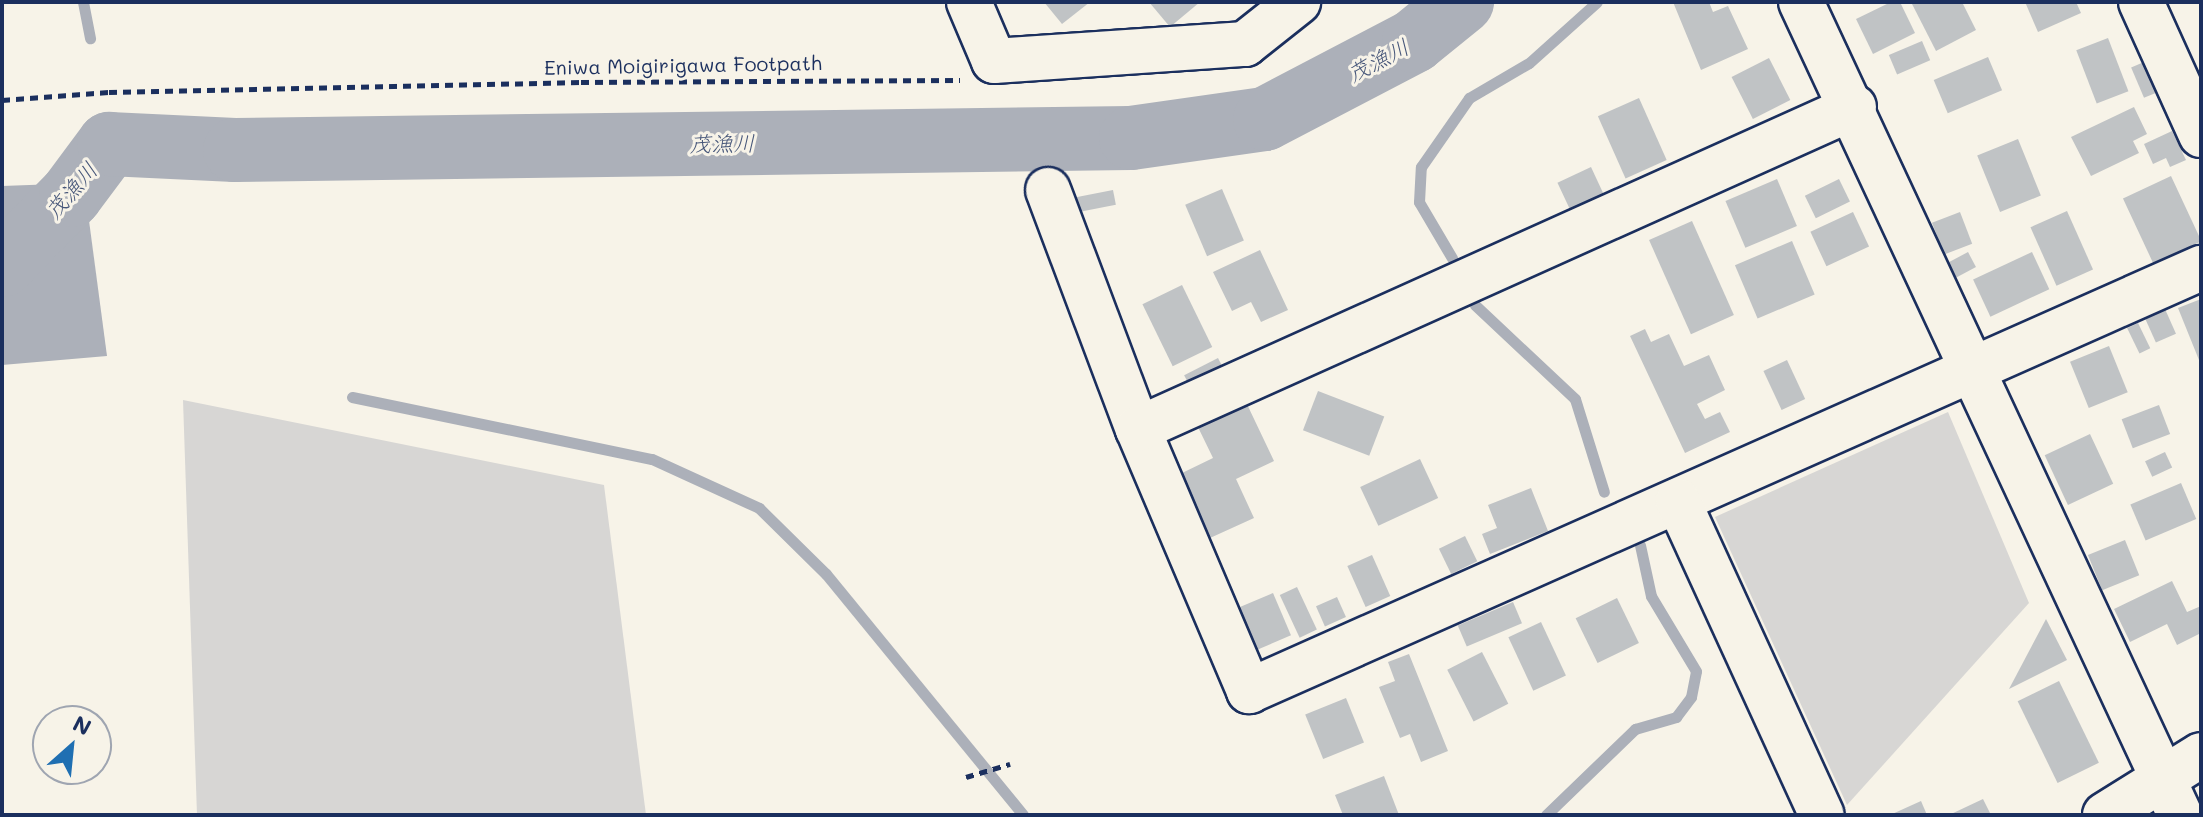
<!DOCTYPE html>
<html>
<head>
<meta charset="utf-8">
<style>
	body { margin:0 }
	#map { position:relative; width:2203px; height:817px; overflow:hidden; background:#f7f3e8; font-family:Mali,"Klee One",sans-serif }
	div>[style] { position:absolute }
	.green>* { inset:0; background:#d7d6d4 }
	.water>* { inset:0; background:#acb0b9 }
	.stream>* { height:11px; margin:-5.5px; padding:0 5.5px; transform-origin:5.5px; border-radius:5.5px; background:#acb0b9 }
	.river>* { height:64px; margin:-32px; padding:0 32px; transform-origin:32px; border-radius:32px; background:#acb0b9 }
	.building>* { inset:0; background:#c0c3c5; transform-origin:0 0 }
	.path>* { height:5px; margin-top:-2.5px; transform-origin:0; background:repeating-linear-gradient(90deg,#1b2f5e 0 8px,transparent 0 14px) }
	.roads { filter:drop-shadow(2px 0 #1b2f5e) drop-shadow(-2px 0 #1b2f5e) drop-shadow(0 2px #1b2f5e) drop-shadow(0 -2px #1b2f5e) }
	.minor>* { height:44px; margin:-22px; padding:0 22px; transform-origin:22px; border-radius:22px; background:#f7f3e8 }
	span { translate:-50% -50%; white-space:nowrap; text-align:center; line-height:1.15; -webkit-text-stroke:6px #f7f3e8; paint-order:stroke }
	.street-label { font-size:20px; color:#1b2f5e }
	.water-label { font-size:22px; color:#465679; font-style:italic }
	.frame { position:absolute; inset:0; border:4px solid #1b2f5e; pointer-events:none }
	.north { position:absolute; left:32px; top:705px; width:80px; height:80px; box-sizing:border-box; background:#f7f3e8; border:2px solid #9fa5b1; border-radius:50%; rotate:27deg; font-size:22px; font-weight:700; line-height:32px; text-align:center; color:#1b2f5e }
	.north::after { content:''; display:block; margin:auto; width:28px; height:36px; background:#1f6fb2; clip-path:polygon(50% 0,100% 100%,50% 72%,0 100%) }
</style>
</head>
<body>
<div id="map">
	<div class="green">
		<div style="clip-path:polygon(183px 400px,604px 485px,646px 815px,197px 815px)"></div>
		<div style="clip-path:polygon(1948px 412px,2029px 603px,1847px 805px,1715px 517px)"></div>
	</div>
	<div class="water">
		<div style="clip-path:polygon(84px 183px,107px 356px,2px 365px,2px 186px)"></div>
	</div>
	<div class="stream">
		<div style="left:83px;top:2px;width:37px;rotate:79deg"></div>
		<div style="left:1452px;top:258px;width:65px;rotate:-120.5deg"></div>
		<div style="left:1419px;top:202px;width:35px;rotate:-87deg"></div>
		<div style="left:1421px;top:167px;width:84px;rotate:-55.2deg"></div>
		<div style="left:1469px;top:98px;width:69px;rotate:-30.3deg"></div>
		<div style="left:1529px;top:63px;width:91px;rotate:-41.9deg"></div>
		<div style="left:1475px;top:305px;width:137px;rotate:43.2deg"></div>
		<div style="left:1575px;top:399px;width:97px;rotate:72.7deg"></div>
		<div style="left:352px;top:397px;width:306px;rotate:11.7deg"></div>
		<div style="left:652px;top:459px;width:118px;rotate:24.6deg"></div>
		<div style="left:759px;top:508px;width:94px;rotate:44.6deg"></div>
		<div style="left:826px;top:574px;width:311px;rotate:50.7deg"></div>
		<div style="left:1546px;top:815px;width:124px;rotate:-44deg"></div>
		<div style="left:1635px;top:729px;width:43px;rotate:-16.3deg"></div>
		<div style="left:1676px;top:717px;width:25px;rotate:-53deg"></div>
		<div style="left:1691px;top:697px;width:26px;rotate:-79deg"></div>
		<div style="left:1696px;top:671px;width:87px;rotate:-121deg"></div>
		<div style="left:1651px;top:596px;width:52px;rotate:-102.2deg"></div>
	</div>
	<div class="river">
		<div style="left:2px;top:265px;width:98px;rotate:-45.4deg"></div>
		<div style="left:71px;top:195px;width:64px;rotate:-53.3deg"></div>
		<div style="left:109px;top:144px;width:126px;rotate:2.7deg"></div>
		<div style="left:235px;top:150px;width:896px;rotate:-0.77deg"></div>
		<div style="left:1131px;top:138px;width:135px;rotate:-8.1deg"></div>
		<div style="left:1265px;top:119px;width:168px;rotate:-27.6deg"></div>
		<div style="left:1414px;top:41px;width:62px;rotate:-39.1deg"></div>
	</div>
	<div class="building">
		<div style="clip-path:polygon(1044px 2px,1090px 2px,1062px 24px)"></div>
		<div style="clip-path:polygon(1149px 2px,1200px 2px,1170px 27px)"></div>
		<div style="clip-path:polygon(1673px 2px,1709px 2px,1713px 12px,1728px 6px,1748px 49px,1701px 70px)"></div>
		<div style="clip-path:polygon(1891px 2px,1900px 2px,1915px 33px,1873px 54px,1856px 19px)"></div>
		<div style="clip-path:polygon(1911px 2px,1962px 2px,1976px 30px,1936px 51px)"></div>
		<div style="clip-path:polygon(2025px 2px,2076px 2px,2081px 13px,2038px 32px)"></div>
		<div style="left:2108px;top:38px;width:57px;height:34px;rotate:69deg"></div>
		<div style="left:1922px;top:41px;width:21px;height:36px;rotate:67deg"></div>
		<div style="left:1988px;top:57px;width:36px;height:59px;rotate:67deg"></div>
		<div style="left:1769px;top:58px;width:47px;height:42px;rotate:63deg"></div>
		<div style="left:2144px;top:62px;width:33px;height:14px;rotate:67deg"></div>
		<div style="left:1639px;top:98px;width:68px;height:45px;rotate:66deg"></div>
		<div style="clip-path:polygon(2134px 107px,2147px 134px,2133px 141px,2139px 153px,2091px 176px,2071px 137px)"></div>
		<div style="clip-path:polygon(2172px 131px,2186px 160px,2170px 167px,2166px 158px,2153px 164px,2144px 144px)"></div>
		<div style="left:2018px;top:139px;width:61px;height:44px;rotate:68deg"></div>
		<div style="left:1591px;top:167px;width:33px;height:37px;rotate:65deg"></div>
		<div style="left:2171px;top:176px;width:72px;height:53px;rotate:65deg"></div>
		<div style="left:1777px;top:179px;width:51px;height:56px;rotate:67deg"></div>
		<div style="left:1839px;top:179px;width:25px;height:38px;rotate:64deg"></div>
		<div style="left:1222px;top:189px;width:56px;height:40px;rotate:67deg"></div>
		<div style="left:1113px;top:190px;width:15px;height:39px;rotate:79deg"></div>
		<div style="left:2067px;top:211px;width:64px;height:40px;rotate:66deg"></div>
		<div style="left:1853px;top:212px;width:38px;height:47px;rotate:65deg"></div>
		<div style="left:1960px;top:212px;width:34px;height:30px;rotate:69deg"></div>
		<div style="left:1692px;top:221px;width:103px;height:47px;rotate:66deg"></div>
		<div style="left:1792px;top:241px;width:58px;height:62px;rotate:67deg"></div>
		<div style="clip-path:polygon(1260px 250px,1288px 310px,1261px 322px,1251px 302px,1232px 311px,1213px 272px)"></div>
		<div style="left:1968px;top:252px;width:17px;height:26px;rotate:62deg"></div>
		<div style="left:2032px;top:252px;width:41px;height:65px;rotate:65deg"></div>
		<div style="left:1182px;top:285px;width:69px;height:44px;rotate:64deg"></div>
		<div style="clip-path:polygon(2201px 299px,2201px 365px,2178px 308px)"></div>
		<div style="left:2165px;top:309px;width:27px;height:22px;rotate:66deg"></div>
		<div style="left:2138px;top:323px;width:28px;height:12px;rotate:64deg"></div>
		<div style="clip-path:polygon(1645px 329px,1651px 342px,1669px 334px,1684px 366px,1709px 355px,1725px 390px,1697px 404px,1705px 419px,1720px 412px,1730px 432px,1685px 453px,1630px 336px)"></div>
		<div style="left:2109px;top:346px;width:50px;height:42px;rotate:68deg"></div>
		<div style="left:1218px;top:358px;width:9px;height:38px;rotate:63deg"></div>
		<div style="left:1787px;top:360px;width:43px;height:26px;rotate:65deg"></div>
		<div style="left:1318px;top:391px;width:71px;height:42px;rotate:21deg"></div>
		<div style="clip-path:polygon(1245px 400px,1274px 461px,1236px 479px,1254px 518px,1210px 538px,1180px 474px,1213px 458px,1196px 423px)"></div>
		<div style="left:2159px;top:405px;width:31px;height:40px;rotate:69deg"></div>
		<div style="left:2090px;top:434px;width:55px;height:50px;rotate:65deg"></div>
		<div style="left:2165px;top:452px;width:17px;height:22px;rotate:65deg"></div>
		<div style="left:1420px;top:459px;width:43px;height:66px;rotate:65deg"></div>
		<div style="left:2181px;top:483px;width:39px;height:55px;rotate:67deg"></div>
		<div style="clip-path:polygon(1531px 488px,1548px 531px,1490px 554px,1482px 534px,1497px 528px,1488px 505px)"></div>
		<div style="left:1465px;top:536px;width:28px;height:29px;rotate:64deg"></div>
		<div style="left:2125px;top:540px;width:38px;height:40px;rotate:68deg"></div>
		<div style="left:1372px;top:555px;width:45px;height:27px;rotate:66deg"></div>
		<div style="clip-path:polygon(2172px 581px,2187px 612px,2201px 606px,2201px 633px,2177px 645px,2167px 624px,2130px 642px,2114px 609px)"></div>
		<div style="left:1297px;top:587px;width:47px;height:19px;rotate:65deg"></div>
		<div style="left:1273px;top:593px;width:46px;height:43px;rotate:67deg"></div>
		<div style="left:1337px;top:597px;width:22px;height:23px;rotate:66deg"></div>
		<div style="left:1617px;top:598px;width:50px;height:46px;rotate:64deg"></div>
		<div style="left:1513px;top:602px;width:23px;height:60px;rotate:67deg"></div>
		<div style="clip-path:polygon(2046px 619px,2067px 660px,2009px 689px)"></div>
		<div style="left:1541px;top:622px;width:59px;height:36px;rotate:65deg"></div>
		<div style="left:1482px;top:652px;width:58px;height:39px;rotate:63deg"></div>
		<div style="clip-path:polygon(1409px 654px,1448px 751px,1421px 762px,1410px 734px,1400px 738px,1379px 687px,1395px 681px,1388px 662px)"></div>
		<div style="left:2059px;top:681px;width:91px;height:46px;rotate:64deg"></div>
		<div style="left:1346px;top:698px;width:48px;height:44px;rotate:68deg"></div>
		<div style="clip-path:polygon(1384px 776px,1399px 815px,1343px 815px,1335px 795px)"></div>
		<div style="clip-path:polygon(1983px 799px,1991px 815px,1949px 815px)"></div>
		<div style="clip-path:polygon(1921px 801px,1927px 815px,1890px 815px)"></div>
	</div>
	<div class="path">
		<div style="left:2px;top:100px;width:107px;rotate:-4.3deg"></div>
		<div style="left:109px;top:92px;width:472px;rotate:-1.2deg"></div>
		<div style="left:581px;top:82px;width:379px;rotate:-0.3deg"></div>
		<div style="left:966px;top:777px;width:46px;rotate:-16.5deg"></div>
	</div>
	<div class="roads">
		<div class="minor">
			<div style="left:969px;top:2px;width:64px;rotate:67deg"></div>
			<div style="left:994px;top:61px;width:252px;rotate:-3.9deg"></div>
			<div style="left:1245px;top:44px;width:68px;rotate:-38.4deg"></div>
			<div style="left:1801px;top:2px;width:897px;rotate:65.01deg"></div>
			<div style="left:2141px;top:2px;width:146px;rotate:65.7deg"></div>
			<div style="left:1048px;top:190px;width:255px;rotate:69.4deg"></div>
			<div style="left:1138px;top:429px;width:285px;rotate:67deg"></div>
			<div style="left:1249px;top:691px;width:1042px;rotate:-23.96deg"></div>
			<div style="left:1138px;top:429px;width:785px;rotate:-24.21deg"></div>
			<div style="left:1678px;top:501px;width:345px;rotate:65.4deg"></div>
			<div style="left:2105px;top:815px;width:113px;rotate:-32deg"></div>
		</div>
	</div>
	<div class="street-label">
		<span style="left:683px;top:65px;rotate:-1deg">Eniwa Moigirigawa Footpath</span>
	</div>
	<div class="water-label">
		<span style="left:1378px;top:60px;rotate:-28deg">茂漁川</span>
		<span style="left:722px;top:143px;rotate:-1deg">茂漁川</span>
		<span style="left:71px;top:190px;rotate:-49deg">茂漁川</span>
	</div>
	<div class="frame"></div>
	<div class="north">N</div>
</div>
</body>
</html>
